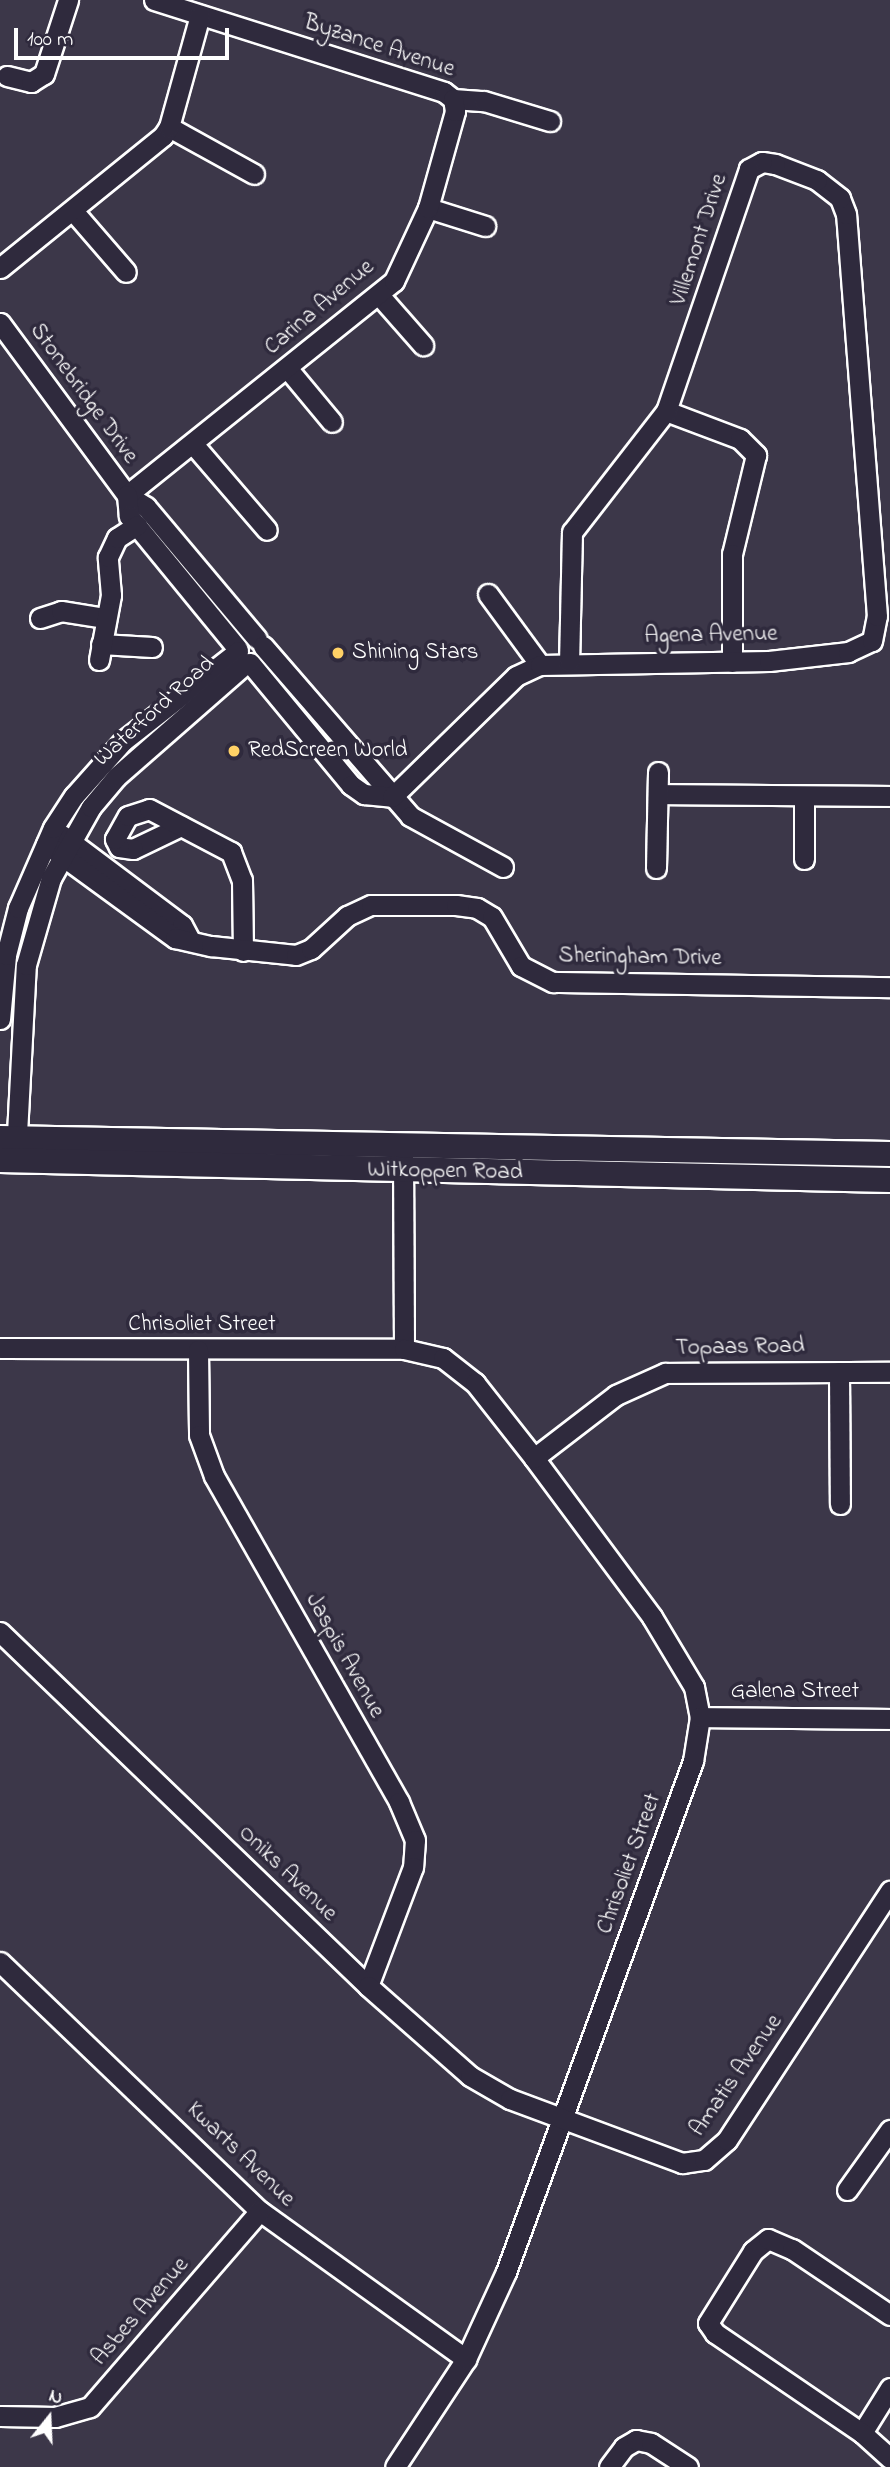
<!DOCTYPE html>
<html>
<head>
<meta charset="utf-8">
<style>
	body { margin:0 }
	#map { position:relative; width:890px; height:2467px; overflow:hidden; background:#3c3749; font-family:"Indie Flower",sans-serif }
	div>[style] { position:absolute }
	.roads { filter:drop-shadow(2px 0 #fff) drop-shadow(-2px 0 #fff) drop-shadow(0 2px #fff) drop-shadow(0 -2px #fff) }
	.minor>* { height:19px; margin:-9.5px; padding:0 9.5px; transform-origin:9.5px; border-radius:9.5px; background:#2f2a3d }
	.major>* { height:24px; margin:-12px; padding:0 12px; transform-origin:12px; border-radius:12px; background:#2f2a3d }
	.dots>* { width:19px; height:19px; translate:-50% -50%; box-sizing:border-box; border:4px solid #2f2a3d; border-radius:50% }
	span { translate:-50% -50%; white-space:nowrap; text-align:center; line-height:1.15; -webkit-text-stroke:7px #2f2a3d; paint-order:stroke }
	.street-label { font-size:23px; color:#fff }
	.poi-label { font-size:23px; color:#fff }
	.left { translate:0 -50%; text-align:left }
	.north { position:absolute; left:14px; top:2383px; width:70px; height:70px; -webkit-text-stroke:5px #2f2a3d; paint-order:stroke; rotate:18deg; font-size:19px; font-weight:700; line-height:28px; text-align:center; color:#fff }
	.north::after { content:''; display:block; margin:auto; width:24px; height:32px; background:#fff; clip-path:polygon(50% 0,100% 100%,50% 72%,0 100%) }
	.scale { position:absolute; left:14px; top:28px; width:215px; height:32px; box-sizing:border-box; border:4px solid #fff; border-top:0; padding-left:9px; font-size:21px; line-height:24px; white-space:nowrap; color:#fff; -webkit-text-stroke:5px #2f2a3d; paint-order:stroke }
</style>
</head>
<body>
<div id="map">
	<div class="roads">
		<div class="minor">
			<div style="left:154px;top:0;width:304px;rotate:17.6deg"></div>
			<div style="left:444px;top:92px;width:11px;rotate:38deg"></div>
			<div style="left:453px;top:99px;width:31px;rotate:4deg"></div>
			<div style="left:484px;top:101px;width:69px;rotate:16.9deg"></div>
			<div style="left:7px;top:76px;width:25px;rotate:14deg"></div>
			<div style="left:31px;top:82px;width:15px;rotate:-32deg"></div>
			<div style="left:44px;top:74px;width:78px;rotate:-72deg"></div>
			<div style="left:169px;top:127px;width:97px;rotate:28.9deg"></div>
			<div style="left:428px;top:208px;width:60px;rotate:17.5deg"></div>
			<div style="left:74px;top:212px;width:79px;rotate:49.1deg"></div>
			<div style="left:0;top:268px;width:210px;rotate:-39deg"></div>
			<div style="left:163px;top:136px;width:11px;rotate:-56deg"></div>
			<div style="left:169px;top:127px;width:116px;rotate:-74.5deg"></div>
			<div style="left:379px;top:295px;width:67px;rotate:48.7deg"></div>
			<div style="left:0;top:323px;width:214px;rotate:53.6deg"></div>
			<div style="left:127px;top:495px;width:22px;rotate:32deg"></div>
			<div style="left:146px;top:507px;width:172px;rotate:49.9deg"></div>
			<div style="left:287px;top:368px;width:70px;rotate:50.2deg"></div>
			<div style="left:666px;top:411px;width:79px;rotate:20.7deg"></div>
			<div style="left:740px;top:439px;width:23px;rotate:45deg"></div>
			<div style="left:756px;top:455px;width:102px;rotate:103.6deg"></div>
			<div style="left:732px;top:554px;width:108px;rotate:90deg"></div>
			<div style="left:193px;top:444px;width:113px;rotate:49.3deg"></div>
			<div style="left:127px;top:495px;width:342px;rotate:-38.7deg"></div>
			<div style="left:394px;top:281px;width:81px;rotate:-65deg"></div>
			<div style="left:428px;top:208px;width:101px;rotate:-74.4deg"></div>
			<div style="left:455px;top:111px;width:12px;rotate:-99deg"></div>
			<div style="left:127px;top:495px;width:21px;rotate:85deg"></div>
			<div style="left:129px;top:516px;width:171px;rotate:50.7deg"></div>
			<div style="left:488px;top:594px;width:88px;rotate:53.8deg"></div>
			<div style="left:40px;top:618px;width:22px;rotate:-18deg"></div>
			<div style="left:61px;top:611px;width:45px;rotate:9deg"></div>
			<div style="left:101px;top:644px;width:51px;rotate:3.4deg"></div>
			<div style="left:263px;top:646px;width:225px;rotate:49.1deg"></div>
			<div style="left:410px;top:816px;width:106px;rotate:28.7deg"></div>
			<div style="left:99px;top:660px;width:66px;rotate:-79.5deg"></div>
			<div style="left:111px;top:595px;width:38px;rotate:-95deg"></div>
			<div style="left:108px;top:557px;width:21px;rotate:-65deg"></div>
			<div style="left:117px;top:538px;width:24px;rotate:-33deg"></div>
			<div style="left:250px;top:663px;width:158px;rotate:50.4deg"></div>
			<div style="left:351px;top:785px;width:16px;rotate:35deg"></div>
			<div style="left:364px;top:794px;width:28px;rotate:6deg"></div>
			<div style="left:658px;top:794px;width:232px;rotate:0.5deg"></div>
			<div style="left:392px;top:797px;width:173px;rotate:-44.3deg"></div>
			<div style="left:516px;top:676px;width:26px;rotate:-25deg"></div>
			<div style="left:540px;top:665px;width:229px;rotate:-1deg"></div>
			<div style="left:769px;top:661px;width:80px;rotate:-6.5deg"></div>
			<div style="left:848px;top:652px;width:26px;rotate:-25deg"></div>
			<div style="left:872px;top:641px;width:25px;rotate:-79deg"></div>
			<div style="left:877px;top:616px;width:403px;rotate:-94.4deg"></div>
			<div style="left:846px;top:214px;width:17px;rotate:-111deg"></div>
			<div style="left:840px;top:198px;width:29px;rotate:-142deg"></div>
			<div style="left:817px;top:180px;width:45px;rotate:-159.1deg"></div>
			<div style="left:775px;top:164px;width:13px;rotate:-171deg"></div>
			<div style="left:762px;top:162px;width:15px;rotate:152deg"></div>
			<div style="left:749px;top:169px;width:256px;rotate:108.9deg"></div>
			<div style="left:666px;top:411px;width:153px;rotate:127.8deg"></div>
			<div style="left:572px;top:532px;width:130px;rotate:91.3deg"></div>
			<div style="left:181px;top:826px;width:53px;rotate:154.4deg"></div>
			<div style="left:133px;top:849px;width:14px;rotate:-172deg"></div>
			<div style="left:119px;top:847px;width:9px;rotate:-117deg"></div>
			<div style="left:115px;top:839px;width:26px;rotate:-61deg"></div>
			<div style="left:128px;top:816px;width:22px;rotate:-18deg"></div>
			<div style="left:149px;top:809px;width:93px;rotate:27.7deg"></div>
			<div style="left:231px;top:852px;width:30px;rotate:69deg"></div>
			<div style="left:242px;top:880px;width:71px;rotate:89.2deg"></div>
			<div style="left:62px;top:835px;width:150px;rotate:36.9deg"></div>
			<div style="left:182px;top:925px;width:17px;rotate:62deg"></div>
			<div style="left:46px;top:844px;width:160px;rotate:36.1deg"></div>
			<div style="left:175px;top:938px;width:37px;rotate:13deg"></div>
			<div style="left:211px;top:946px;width:85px;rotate:6deg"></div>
			<div style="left:296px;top:955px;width:16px;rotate:-22deg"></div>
			<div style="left:311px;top:949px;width:49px;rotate:-42.5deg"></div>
			<div style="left:347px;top:916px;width:26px;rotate:-25deg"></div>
			<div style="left:371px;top:905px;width:85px"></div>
			<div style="left:456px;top:905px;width:21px;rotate:8deg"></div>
			<div style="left:477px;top:908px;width:17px;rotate:31deg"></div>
			<div style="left:492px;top:917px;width:57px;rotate:59.4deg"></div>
			<div style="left:521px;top:966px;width:36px;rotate:27deg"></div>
			<div style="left:553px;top:982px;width:337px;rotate:0.9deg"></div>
			<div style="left:804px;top:859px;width:63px;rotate:-90deg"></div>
			<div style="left:656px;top:868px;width:96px;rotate:-88.8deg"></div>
			<div style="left:0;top:1019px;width:64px;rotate:-84.6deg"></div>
			<div style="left:6px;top:955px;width:49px;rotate:-75.7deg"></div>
			<div style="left:18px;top:908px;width:87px;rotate:-66.4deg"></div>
			<div style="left:53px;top:828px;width:38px;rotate:-57deg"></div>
			<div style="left:74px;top:796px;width:74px;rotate:-48.3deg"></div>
			<div style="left:123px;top:741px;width:146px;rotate:-38deg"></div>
			<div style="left:16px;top:1153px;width:188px;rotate:-87deg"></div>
			<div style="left:26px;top:965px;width:91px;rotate:-74deg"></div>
			<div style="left:51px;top:878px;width:81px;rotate:-60.6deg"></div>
			<div style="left:91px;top:807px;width:39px;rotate:-50deg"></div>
			<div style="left:116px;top:777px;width:173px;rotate:-41.2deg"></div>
			<div style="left:403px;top:1154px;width:195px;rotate:89.7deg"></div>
			<div style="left:0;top:1348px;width:404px;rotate:0.1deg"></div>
			<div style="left:404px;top:1349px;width:40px;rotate:13deg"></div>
			<div style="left:443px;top:1358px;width:41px;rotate:38deg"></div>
			<div style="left:475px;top:1383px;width:95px;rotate:51.8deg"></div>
			<div style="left:534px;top:1458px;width:198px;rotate:53.4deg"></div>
			<div style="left:652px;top:1617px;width:82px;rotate:59deg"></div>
			<div style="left:694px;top:1687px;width:31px;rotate:79deg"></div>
			<div style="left:700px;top:1717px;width:45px;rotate:99deg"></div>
			<div style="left:693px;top:1761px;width:544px;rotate:110.1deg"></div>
			<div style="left:506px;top:2272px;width:96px;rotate:114.7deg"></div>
			<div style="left:466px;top:2359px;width:129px;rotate:123.3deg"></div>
			<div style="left:198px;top:1350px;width:85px;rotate:89.3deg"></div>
			<div style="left:199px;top:1435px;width:44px;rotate:69.9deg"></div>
			<div style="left:214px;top:1476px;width:375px;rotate:60.4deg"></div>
			<div style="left:399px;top:1802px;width:41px;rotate:67.2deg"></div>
			<div style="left:415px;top:1840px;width:27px;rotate:94deg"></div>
			<div style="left:413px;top:1867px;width:127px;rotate:110.7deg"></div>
			<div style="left:839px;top:1372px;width:132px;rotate:89.6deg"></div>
			<div style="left:534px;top:1458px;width:103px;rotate:-37.5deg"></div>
			<div style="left:616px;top:1395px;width:54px;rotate:-24.2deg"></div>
			<div style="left:665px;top:1373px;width:225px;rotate:-0.3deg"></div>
			<div style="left:0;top:1632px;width:511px;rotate:43.89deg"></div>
			<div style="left:368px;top:1986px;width:136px;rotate:41.4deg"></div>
			<div style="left:470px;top:2076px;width:46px;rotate:29.9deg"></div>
			<div style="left:510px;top:2099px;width:184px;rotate:20.4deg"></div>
			<div style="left:682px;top:2163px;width:22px;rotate:-8deg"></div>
			<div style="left:704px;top:2160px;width:30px;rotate:-41deg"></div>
			<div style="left:727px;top:2140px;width:298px;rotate:-56.8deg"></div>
			<div style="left:700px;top:1717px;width:190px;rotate:0.6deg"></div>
			<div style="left:0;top:1962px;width:360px;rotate:43.8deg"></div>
			<div style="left:260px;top:2211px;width:254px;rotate:35.7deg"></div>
			<div style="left:847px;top:2190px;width:74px;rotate:-54.4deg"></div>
			<div style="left:890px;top:2388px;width:53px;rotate:121.9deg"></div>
			<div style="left:862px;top:2433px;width:38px;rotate:42deg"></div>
			<div style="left:0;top:2416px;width:55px;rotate:1deg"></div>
			<div style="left:55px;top:2417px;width:36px;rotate:-16deg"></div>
			<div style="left:90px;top:2407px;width:259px;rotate:-49.1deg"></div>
			<div style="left:862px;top:2433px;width:178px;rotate:-145.8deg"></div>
			<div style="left:715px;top:2333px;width:12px;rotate:-125deg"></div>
			<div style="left:708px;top:2323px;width:85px;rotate:-58deg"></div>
			<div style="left:753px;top:2251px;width:19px;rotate:-39deg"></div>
			<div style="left:768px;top:2239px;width:26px;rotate:23deg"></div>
			<div style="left:792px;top:2249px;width:118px;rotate:34deg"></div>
			<div style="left:609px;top:2467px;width:25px;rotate:-53deg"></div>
			<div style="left:624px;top:2447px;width:14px;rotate:-30deg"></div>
			<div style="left:636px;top:2440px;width:15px;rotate:11deg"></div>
			<div style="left:651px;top:2443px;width:44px;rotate:33deg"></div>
		</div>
		<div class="major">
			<div style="left:0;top:1138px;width:890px;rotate:1.03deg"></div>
			<div style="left:0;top:1160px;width:890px;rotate:1.29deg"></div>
		</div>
	</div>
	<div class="dots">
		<div style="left:338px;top:653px;background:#ffd166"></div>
		<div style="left:234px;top:751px;background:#ffd166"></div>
	</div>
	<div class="street-label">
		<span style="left:379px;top:47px;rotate:18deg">Byzance Avenue</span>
		<span style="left:700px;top:240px;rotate:-72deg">Villemont Drive</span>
		<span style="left:320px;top:308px;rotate:-40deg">Carina Avenue</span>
		<span style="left:83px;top:394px;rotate:54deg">Stonebridge Drive</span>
		<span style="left:711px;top:636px;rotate:-1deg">Agena Avenue</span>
		<span style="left:155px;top:712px;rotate:-42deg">Waterford Road</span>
		<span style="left:640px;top:958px;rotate:1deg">Sheringham Drive</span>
		<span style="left:445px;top:1172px;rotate:1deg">Witkoppen Road</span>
		<span style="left:202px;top:1325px">Chrisoliet Street</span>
		<span style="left:740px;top:1348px;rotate:-1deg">Topaas Road</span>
		<span style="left:344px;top:1656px;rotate:61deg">Jaspis Avenue</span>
		<span style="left:795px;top:1692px">Galena Street</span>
		<span style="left:630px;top:1864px;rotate:-70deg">Chrisoliet Street</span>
		<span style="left:287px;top:1874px;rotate:44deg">Oniks Avenue</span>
		<span style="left:737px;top:2076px;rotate:-55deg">Amatis Avenue</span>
		<span style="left:240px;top:2155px;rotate:44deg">Kwarts Avenue</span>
		<span style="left:141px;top:2312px;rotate:-49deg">Asbes Avenue</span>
	</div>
	<div class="poi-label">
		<span class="left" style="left:352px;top:653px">Shining Stars</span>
		<span class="left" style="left:248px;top:751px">RedScreen World</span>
	</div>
	<div class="north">N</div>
	<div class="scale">100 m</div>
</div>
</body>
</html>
